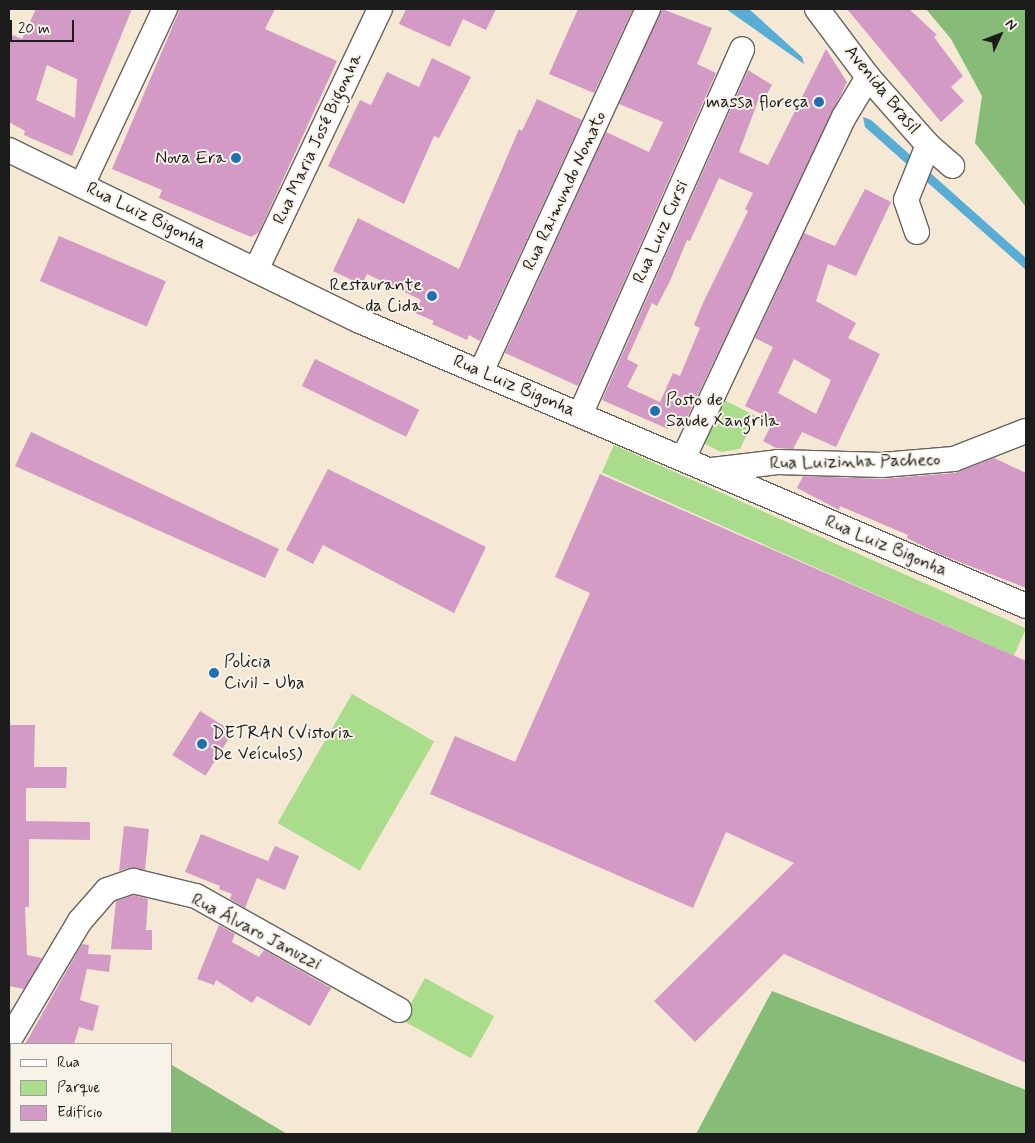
<!DOCTYPE html>
<html>
<head>
<meta charset="utf-8">
<style>
	body { margin:0 }
	#map { position:relative; width:1035px; height:1143px; overflow:hidden; background:#f5e8d5; font-family:Mynerve,sans-serif }
	div>[style] { position:absolute }
	.green>* { inset:0; background:#a9dc8b; transform-origin:0 0 }
	.forest>* { inset:0; background:#86bc77 }
	.water>* { inset:0; background:#58add4 }
	.building>* { inset:0; background:#d29ac4; transform-origin:0 0 }
	.roads { filter:drop-shadow(1px 0 #68635d) drop-shadow(-1px 0 #68635d) drop-shadow(0 1px #68635d) drop-shadow(0 -1px #68635d) }
	.street>* { height:24px; margin:-12px; padding:0 12px; transform-origin:12px; border-radius:12px; background:#fff }
	.dots>* { width:14px; height:14px; translate:-50% -50%; box-sizing:border-box; border:2px solid #f7f3e8; border-radius:50% }
	span { translate:-50% -50%; white-space:nowrap; text-align:center; line-height:1.15; -webkit-text-stroke:4px #f7f3e8; paint-order:stroke }
	.street-label { font-size:18px; color:#1c1c1c }
	.poi-label { font-size:18px; color:#1c1c1c }
	.right { translate:-100% -50%; text-align:right }
	.left { translate:0 -50%; text-align:left }
	.frame { position:absolute; inset:0; border:10px solid #1c1c1c; pointer-events:none }
	.legend { position:absolute; left:10px; top:1043px; width:162px; height:90px; box-sizing:border-box; background:#f7f3e8; border:1px solid #9f9d96; margin:0; padding:6px 9px; list-style:none; font-size:15px; color:#1c1c1c }
	.legend li { display:flex; align-items:center; gap:10px; height:25px }
	.legend b { width:25px; border:1px solid #9f9d96 }
	.north { position:absolute; left:975px; top:10px; width:50px; height:50px; -webkit-text-stroke:4px #f7f3e8; paint-order:stroke; rotate:47deg; font-size:14px; font-weight:700; line-height:20px; text-align:center; color:#1c1c1c }
	.north::after { content:''; display:block; margin:auto; width:18px; height:22px; background:#1c1c1c; clip-path:polygon(50% 0,100% 100%,50% 72%,0 100%) }
	.scale { position:absolute; left:10px; top:20px; width:64px; height:22px; box-sizing:border-box; border:2px solid #1c1c1c; border-top:0; padding-left:6px; font-size:15px; line-height:18px; white-space:nowrap; color:#1c1c1c; -webkit-text-stroke:4px #f7f3e8; paint-order:stroke }
</style>
</head>
<body>
<div id="map">
	<div class="green">
		<div style="clip-path:polygon(718px 397px,756px 416px,740px 449px,721px 452px,697px 440px)"></div>
		<div style="left:614px;top:445px;width:451px;height:30px;rotate:24deg"></div>
		<div style="left:352px;top:694px;width:95px;height:149px;rotate:30deg"></div>
		<div style="left:425px;top:978px;width:79px;height:48px;rotate:29deg"></div>
	</div>
	<div class="forest">
		<div style="clip-path:polygon(926px 9px,1026px 9px,1026px 207px,975px 143px,982px 96px,951px 39px)"></div>
		<div style="clip-path:polygon(772px 991px,1026px 1090px,1026px 1134px,696px 1134px)"></div>
		<div style="clip-path:polygon(172px 1065px,287px 1134px,151px 1134px,171px 1132px)"></div>
	</div>
	<div class="water">
		<div style="clip-path:polygon(726px 9px,749px 9px,802px 57px,804px 64px)"></div>
		<div style="clip-path:polygon(863px 117px,871px 120px,1026px 258px,1026px 270px,865px 127px)"></div>
	</div>
	<div class="building">
		<div style="clip-path:polygon(evenodd,36px 9px,132px 9px,72px 156px,24px 135px,25px 131px,9px 122px,9px 44px,13px 35px,22px 39px,36px 9px,47px 65px,77px 79px,75px 118px,36px 100px,47px 65px)"></div>
		<div style="clip-path:polygon(180px 9px,275px 9px,265px 29px,337px 61px,259px 232px,251px 237px,159px 198px,162px 190px,112px 169px)"></div>
		<div style="clip-path:polygon(406px 9px,496px 9px,486px 30px,463px 19px,450px 47px,399px 24px)"></div>
		<div style="clip-path:polygon(578px 9px,633px 9px,594px 93px,549px 74px)"></div>
		<div style="clip-path:polygon(662px 9px,712px 28px,697px 64px,716px 73px,578px 386px,505px 353px,606px 132px,649px 152px,663px 122px,619px 104px)"></div>
		<div style="clip-path:polygon(847px 9px,909px 9px,937px 35px,934px 37px,963px 76px,951px 87px,964px 101px,941px 122px)"></div>
		<div style="clip-path:polygon(evenodd,826px 49px,847px 82px,684px 424px,673px 418px,668px 429px,602px 400px,748px 70px,772px 85px,762px 103px,758px 101px,739px 152px,768px 165px,826px 49px,719px 178px,753px 193px,745px 209px,748px 211px,702px 305px,694px 325px,700px 328px,680px 376px,673px 373px,660px 402px,627px 387px,638px 365px,627px 359px,652px 303px,657px 306px,670px 281px,687px 240px,690px 241px,719px 178px)"></div>
		<div style="clip-path:polygon(432px 58px,471px 77px,439px 138px,434px 136px,404px 204px,328px 166px,360px 100px,371px 105px,387px 72px,419px 87px)"></div>
		<div style="clip-path:polygon(537px 99px,582px 120px,480px 341px,469px 335px,467px 340px,432px 324px,434px 321px,415px 313px,421px 300px,367px 274px,362px 285px,333px 271px,358px 218px,459px 269px,519px 129px,522px 131px)"></div>
		<div style="clip-path:polygon(evenodd,865px 189px,891px 202px,856px 276px,828px 264px,816px 301px,856px 323px,848px 338px,880px 354px,836px 447px,802px 432px,793px 449px,776px 448px,763px 441px,774px 420px,745px 406px,773px 347px,755px 338px,804px 233px,835px 246px,865px 189px,794px 359px,831px 380px,816px 414px,778px 393px,794px 359px)"></div>
		<div style="left:59px;top:236px;width:116px;height:49px;rotate:23deg"></div>
		<div style="left:315px;top:359px;width:116px;height:30px;rotate:26deg"></div>
		<div style="clip-path:polygon(31px 432px,279px 549px,265px 578px,15px 466px)"></div>
		<div style="clip-path:polygon(994px 458px,1026px 473px,1026px 588px,939px 554px,907px 538px,908px 535px,840px 506px,839px 510px,797px 488px,803px 476px,882px 479px,955px 473px)"></div>
		<div style="clip-path:polygon(328px 469px,486px 547px,454px 613px,323px 545px,313px 564px,286px 550px)"></div>
		<div style="clip-path:polygon(600px 474px,1026px 661px,1026px 1063px,784px 954px,695px 1042px,654px 1001px,794px 863px,726px 832px,693px 908px,430px 794px,455px 736px,515px 762px,590px 593px,555px 577px)"></div>
		<div style="left:200px;top:711px;width:39px;height:52px;rotate:32deg"></div>
		<div style="clip-path:polygon(9px 725px,35px 725px,34px 767px,67px 767px,66px 788px,26px 788px,26px 821px,90px 822px,90px 840px,29px 839px,29px 907px,25px 907px,27px 955px,42px 958px,24px 989px,9px 986px)"></div>
		<div style="clip-path:polygon(124px 826px,149px 829px,145px 870px,129px 868px,119px 871px)"></div>
		<div style="clip-path:polygon(201px 834px,268px 861px,275px 846px,299px 856px,285px 890px,257px 878px,245px 908px,230px 899px,232px 894px,219px 889px,220px 886px,185px 872px)"></div>
		<div style="clip-path:polygon(134px 895px,148px 899px,146px 930px,152px 930px,152px 950px,111px 949px,116px 901px)"></div>
		<div style="clip-path:polygon(219px 925px,235px 934px,232px 942px,259px 957px,264px 950px,331px 988px,310px 1026px,257px 996px,252px 1003px,216px 980px,214px 985px,197px 979px)"></div>
		<div style="clip-path:polygon(82px 944px,89px 945px,88px 954px,111px 955px,109px 972px,87px 969px,80px 1000px,99px 1006px,93px 1031px,79px 1027px,74px 1044px,25px 1044px)"></div>
	</div>
	<div class="roads">
		<div class="street">
			<div style="left:817px;top:9px;width:85px;rotate:53.1deg"></div>
			<div style="left:868px;top:77px;width:91px;rotate:48.6deg"></div>
			<div style="left:928px;top:145px;width:32px;rotate:41deg"></div>
			<div style="left:9px;top:150px;width:390px;rotate:26deg"></div>
			<div style="left:360px;top:321px;width:724px;rotate:23.17deg"></div>
			<div style="left:82px;top:185px;width:195px;rotate:-64.8deg"></div>
			<div style="left:917px;top:232px;width:34px;rotate:-109deg"></div>
			<div style="left:906px;top:200px;width:59px;rotate:-68.2deg"></div>
			<div style="left:256px;top:270px;width:289px;rotate:-64.6deg"></div>
			<div style="left:481px;top:372px;width:400px;rotate:-65.3deg"></div>
			<div style="left:580px;top:415px;width:400px;rotate:-66.1deg"></div>
			<div style="left:683px;top:459px;width:378px;rotate:-64.8deg"></div>
			<div style="left:844px;top:117px;width:47px;rotate:-59deg"></div>
			<div style="left:712px;top:470px;width:66px;rotate:-6.9deg"></div>
			<div style="left:778px;top:462px;width:104px;rotate:1.7deg"></div>
			<div style="left:882px;top:465px;width:72px;rotate:-4.8deg"></div>
			<div style="left:954px;top:459px;width:77px;rotate:-21.3deg"></div>
			<div style="left:9px;top:1040px;width:139px;rotate:-59.2deg"></div>
			<div style="left:80px;top:921px;width:41px;rotate:-48.9deg"></div>
			<div style="left:107px;top:890px;width:28px;rotate:-19deg"></div>
			<div style="left:133px;top:881px;width:65px;rotate:13.4deg"></div>
			<div style="left:196px;top:896px;width:233px;rotate:29.3deg"></div>
		</div>
	</div>
	<div class="dots">
		<div style="left:819px;top:102px;background:#1f6fb2"></div>
		<div style="left:236px;top:158px;background:#1f6fb2"></div>
		<div style="left:432px;top:296px;background:#1f6fb2"></div>
		<div style="left:655px;top:411px;background:#1f6fb2"></div>
		<div style="left:214px;top:673px;background:#1f6fb2"></div>
		<div style="left:202px;top:744px;background:#1f6fb2"></div>
	</div>
	<div class="street-label">
		<span style="left:882px;top:90px;rotate:51deg">Avenida Brasil</span>
		<span style="left:318px;top:139px;rotate:-65deg">Rua Maria José Bigonha</span>
		<span style="left:565px;top:191px;rotate:-65deg">Rua Raimundo Nonato</span>
		<span style="left:146px;top:216px;rotate:26deg">Rua Luiz Bigonha</span>
		<span style="left:661px;top:232px;rotate:-66deg">Rua Luiz Cursi</span>
		<span style="left:514px;top:386px;rotate:23deg">Rua Luiz Bigonha</span>
		<span style="left:855px;top:462px;rotate:-1deg">Rua Luizinha Pacheco</span>
		<span style="left:886px;top:546px;rotate:23deg">Rua Luiz Bigonha</span>
		<span style="left:256px;top:932px;rotate:28deg">Rua Álvaro Januzzi</span>
	</div>
	<div class="poi-label">
		<span class="right" style="left:809px;top:102px">massa floreça</span>
		<span class="right" style="left:226px;top:158px">Nova Era</span>
		<span class="right" style="left:422px;top:296px">Restaurante<br>da Cida</span>
		<span class="left" style="left:666px;top:411px">Posto de<br>Saude Xangrila</span>
		<span class="left" style="left:224px;top:673px">Policia<br>Civil - Uba</span>
		<span class="left" style="left:212px;top:744px">DETRAN (Vistoria<br>De Veículos)</span>
	</div>
	<div class="frame"></div>
	<ul class="legend">
	<li><b style="height:6px;background:#fff"></b>Rua</li>
	<li><b style="height:14px;background:#a9dc8b"></b>Parque</li>
	<li><b style="height:14px;background:#d29ac4"></b>Edifício</li>
	</ul>
	<div class="north">N</div>
	<div class="scale">20 m</div>
</div>
</body>
</html>
